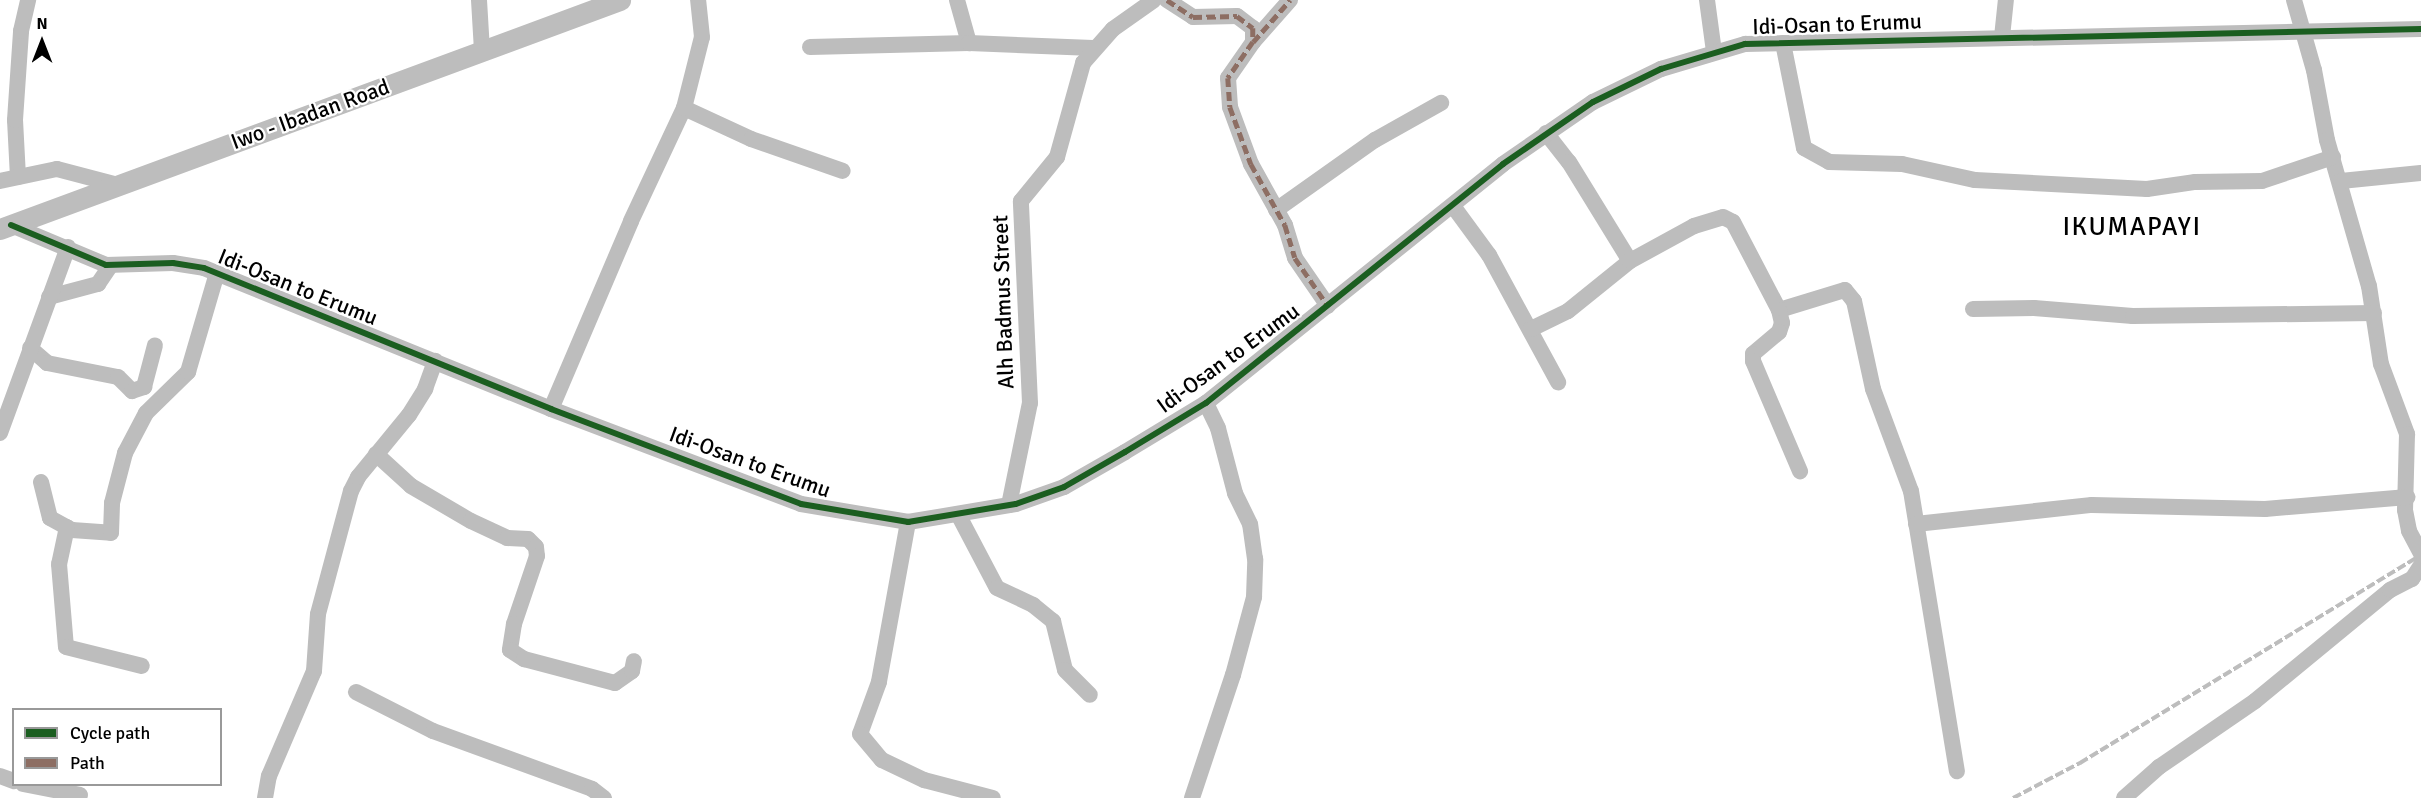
<!DOCTYPE html>
<html>
<head>
<meta charset="utf-8">
<style>
	body { margin:0 }
	#map { position:relative; width:2421px; height:798px; overflow:hidden; background:#fff; font-family:Signika,sans-serif }
	div>[style] { position:absolute }
	.minor>* { height:16px; margin:-8px; padding:0 8px; transform-origin:8px; border-radius:8px; background:#bdbdbd }
	.major>* { height:21px; margin:-10.5px; padding:0 10.5px; transform-origin:10.5px; border-radius:10.5px; background:#bdbdbd }
	.rail>* { height:4px; margin-top:-2px; transform-origin:0; background:repeating-linear-gradient(90deg,#bdbdbd 0 9px,transparent 0 12px) }
	.quiet>* { height:4.5px; margin-top:-2.25px; transform-origin:0; background:repeating-linear-gradient(90deg,#8d6e63 0 9px,transparent 0 13.5px) }
	.cycleway>* { height:6px; margin:-3px; padding:0 3px; transform-origin:3px; border-radius:3px; background:#1b5e20 }
	span { translate:-50% -50%; white-space:nowrap; text-align:center; line-height:1.15; -webkit-text-stroke:4.5px #fff; paint-order:stroke }
	.street-label { font-size:22px; color:#000 }
	.quarter-label { font-size:26px; color:#000; letter-spacing:1.5px }
	.legend { position:absolute; left:12px; top:708px; width:210px; height:78px; box-sizing:border-box; background:#fff; border:2px solid #999; margin:0; padding:8px 10px; list-style:none; font-size:18px; color:#000 }
	.legend li { display:flex; align-items:center; gap:12px; height:30px }
	.legend b { width:30px; border:2px solid #999 }
	.north { position:absolute; left:12px; top:12px; width:60px; height:60px; -webkit-text-stroke:4px #fff; paint-order:stroke; rotate:0deg; font-size:16px; font-weight:700; line-height:24px; text-align:center; color:#000 }
	.north::after { content:''; display:block; margin:auto; width:21px; height:27px; background:#000; clip-path:polygon(50% 0,100% 100%,50% 72%,0 100%) }
</style>
</head>
<body>
<div id="map">
	<div class="minor">
		<div style="left:479px;top:0;width:51px;rotate:86.6deg"></div>
		<div style="left:957px;top:0;width:45px;rotate:74.4deg"></div>
		<div style="left:1167px;top:0;width:31px;rotate:33deg"></div>
		<div style="left:1193px;top:17px;width:44px;rotate:-1.3deg"></div>
		<div style="left:1237px;top:16px;width:20px;rotate:37deg"></div>
		<div style="left:1253px;top:28px;width:14px;rotate:90deg"></div>
		<div style="left:1253px;top:42px;width:44px;rotate:124.8deg"></div>
		<div style="left:1228px;top:78px;width:29px;rotate:86deg"></div>
		<div style="left:1230px;top:107px;width:61px;rotate:69.8deg"></div>
		<div style="left:1251px;top:164px;width:70px;rotate:60.9deg"></div>
		<div style="left:1285px;top:225px;width:34px;rotate:73deg"></div>
		<div style="left:1295px;top:258px;width:58px;rotate:55.5deg"></div>
		<div style="left:1707px;top:0;width:52px;rotate:82.3deg"></div>
		<div style="left:2294px;top:0;width:73px;rotate:74.1deg"></div>
		<div style="left:2314px;top:70px;width:71px;rotate:79.5deg"></div>
		<div style="left:2327px;top:140px;width:152px;rotate:74deg"></div>
		<div style="left:2369px;top:286px;width:79px;rotate:81.3deg"></div>
		<div style="left:2381px;top:364px;width:75px;rotate:69.6deg"></div>
		<div style="left:2407px;top:434px;width:76px;rotate:91.5deg"></div>
		<div style="left:2405px;top:510px;width:21px;rotate:79deg"></div>
		<div style="left:2409px;top:531px;width:26px;rotate:62deg"></div>
		<div style="left:2002px;top:37px;width:37px;rotate:-84deg"></div>
		<div style="left:1253px;top:42px;width:56px;rotate:-48.6deg"></div>
		<div style="left:1783px;top:43px;width:107px;rotate:78.7deg"></div>
		<div style="left:1804px;top:148px;width:29px;rotate:29deg"></div>
		<div style="left:1829px;top:162px;width:73px;rotate:1.6deg"></div>
		<div style="left:1902px;top:164px;width:75px;rotate:12.4deg"></div>
		<div style="left:1975px;top:180px;width:172px;rotate:3deg"></div>
		<div style="left:2147px;top:189px;width:49px;rotate:-8.3deg"></div>
		<div style="left:2195px;top:182px;width:67px;rotate:-0.9deg"></div>
		<div style="left:2262px;top:181px;width:75px;rotate:-18.7deg"></div>
		<div style="left:810px;top:47px;width:159px;rotate:-1.4deg"></div>
		<div style="left:969px;top:43px;width:124px;rotate:2.3deg"></div>
		<div style="left:684px;top:108px;width:74px;rotate:24.8deg"></div>
		<div style="left:751px;top:139px;width:97px;rotate:19.2deg"></div>
		<div style="left:1546px;top:133px;width:37px;rotate:52deg"></div>
		<div style="left:1569px;top:162px;width:116px;rotate:58.4deg"></div>
		<div style="left:18px;top:177px;width:57px;rotate:-93deg"></div>
		<div style="left:15px;top:120px;width:89px;rotate:-86.1deg"></div>
		<div style="left:21px;top:31px;width:32px;rotate:-77deg"></div>
		<div style="left:0;top:181px;width:58px;rotate:-11.9deg"></div>
		<div style="left:57px;top:169px;width:63px;rotate:14.7deg"></div>
		<div style="left:2341px;top:181px;width:80px;rotate:-5.7deg"></div>
		<div style="left:1453px;top:206px;width:61px;rotate:53.7deg"></div>
		<div style="left:1489px;top:255px;width:145px;rotate:61.5deg"></div>
		<div style="left:1276px;top:210px;width:121px;rotate:-35.3deg"></div>
		<div style="left:1375px;top:140px;width:76px;rotate:-29.3deg"></div>
		<div style="left:11px;top:225px;width:103px;rotate:22.8deg"></div>
		<div style="left:106px;top:265px;width:67px;rotate:-1.7deg"></div>
		<div style="left:173px;top:263px;width:31px;rotate:9deg"></div>
		<div style="left:204px;top:268px;width:375px;rotate:22.1deg"></div>
		<div style="left:551px;top:409px;width:267px;rotate:20.8deg"></div>
		<div style="left:801px;top:504px;width:109px;rotate:9.5deg"></div>
		<div style="left:908px;top:522px;width:109px;rotate:-9.5deg"></div>
		<div style="left:1016px;top:504px;width:51px;rotate:-19.5deg"></div>
		<div style="left:1064px;top:487px;width:70px;rotate:-29.8deg"></div>
		<div style="left:1125px;top:452px;width:95px;rotate:-31.2deg"></div>
		<div style="left:1206px;top:403px;width:381px;rotate:-38.8deg"></div>
		<div style="left:1503px;top:164px;width:109px;rotate:-34.6deg"></div>
		<div style="left:1593px;top:102px;width:76px;rotate:-25.9deg"></div>
		<div style="left:1661px;top:69px;width:88px;rotate:-16.6deg"></div>
		<div style="left:1745px;top:44px;width:676px;rotate:-1.27deg"></div>
		<div style="left:49px;top:297px;width:51px;rotate:-14.9deg"></div>
		<div style="left:98px;top:284px;width:23px;rotate:-56deg"></div>
		<div style="left:1973px;top:309px;width:61px;rotate:-0.9deg"></div>
		<div style="left:2034px;top:308px;width:99px;rotate:4.6deg"></div>
		<div style="left:2133px;top:316px;width:241px;rotate:-0.7deg"></div>
		<div style="left:1779px;top:310px;width:69px;rotate:-16.9deg"></div>
		<div style="left:1845px;top:290px;width:14px;rotate:51deg"></div>
		<div style="left:1854px;top:301px;width:90px;rotate:77.8deg"></div>
		<div style="left:1873px;top:389px;width:109px;rotate:69.6deg"></div>
		<div style="left:1911px;top:491px;width:284px;rotate:80.7deg"></div>
		<div style="left:1531px;top:329px;width:41px;rotate:-25.9deg"></div>
		<div style="left:1568px;top:311px;width:80px;rotate:-38.9deg"></div>
		<div style="left:1630px;top:261px;width:73px;rotate:-28.7deg"></div>
		<div style="left:1694px;top:226px;width:30px;rotate:-17deg"></div>
		<div style="left:1723px;top:217px;width:11px;rotate:27deg"></div>
		<div style="left:1733px;top:222px;width:99px;rotate:62.4deg"></div>
		<div style="left:1779px;top:310px;width:13px;rotate:77deg"></div>
		<div style="left:1782px;top:323px;width:9px;rotate:108deg"></div>
		<div style="left:1779px;top:332px;width:34px;rotate:140deg"></div>
		<div style="left:1753px;top:354px;width:7px;rotate:90deg"></div>
		<div style="left:1753px;top:361px;width:120px;rotate:66.9deg"></div>
		<div style="left:30px;top:348px;width:23px;rotate:41deg"></div>
		<div style="left:47px;top:363px;width:72px;rotate:11.2deg"></div>
		<div style="left:118px;top:377px;width:20px;rotate:45deg"></div>
		<div style="left:132px;top:391px;width:13px;rotate:-18deg"></div>
		<div style="left:144px;top:387px;width:43px;rotate:-75.3deg"></div>
		<div style="left:551px;top:409px;width:204px;rotate:-66.9deg"></div>
		<div style="left:631px;top:221px;width:125px;rotate:-64.9deg"></div>
		<div style="left:684px;top:108px;width:73px;rotate:-75.8deg"></div>
		<div style="left:702px;top:37px;width:37px;rotate:-96deg"></div>
		<div style="left:0;top:433px;width:198px;rotate:-69.9deg"></div>
		<div style="left:376px;top:454px;width:47px;rotate:42.4deg"></div>
		<div style="left:411px;top:486px;width:69px;rotate:30.3deg"></div>
		<div style="left:471px;top:521px;width:40px;rotate:25deg"></div>
		<div style="left:507px;top:538px;width:21px;rotate:3deg"></div>
		<div style="left:528px;top:539px;width:11px;rotate:45deg"></div>
		<div style="left:536px;top:547px;width:9px;rotate:84deg"></div>
		<div style="left:537px;top:556px;width:72px;rotate:108.7deg"></div>
		<div style="left:514px;top:624px;width:26px;rotate:99deg"></div>
		<div style="left:510px;top:650px;width:17px;rotate:33deg"></div>
		<div style="left:524px;top:659px;width:94px;rotate:14.8deg"></div>
		<div style="left:615px;top:683px;width:21px;rotate:-35deg"></div>
		<div style="left:632px;top:671px;width:10px;rotate:-79deg"></div>
		<div style="left:41px;top:482px;width:37px;rotate:76deg"></div>
		<div style="left:50px;top:518px;width:25px;rotate:29deg"></div>
		<div style="left:72px;top:530px;width:39px;rotate:4deg"></div>
		<div style="left:111px;top:533px;width:30px;rotate:-88deg"></div>
		<div style="left:112px;top:503px;width:52px;rotate:-75.4deg"></div>
		<div style="left:125px;top:453px;width:45px;rotate:-62.3deg"></div>
		<div style="left:146px;top:413px;width:59px;rotate:-44.3deg"></div>
		<div style="left:188px;top:372px;width:103px;rotate:-73.7deg"></div>
		<div style="left:1009px;top:505px;width:104px;rotate:-78.4deg"></div>
		<div style="left:1030px;top:403px;width:202px;rotate:-92.6deg"></div>
		<div style="left:1021px;top:201px;width:57px;rotate:-50.7deg"></div>
		<div style="left:1057px;top:157px;width:98px;rotate:-74.5deg"></div>
		<div style="left:1083px;top:63px;width:45px;rotate:-48.6deg"></div>
		<div style="left:1113px;top:29px;width:50px;rotate:-35.3deg"></div>
		<div style="left:959px;top:516px;width:81px;rotate:62.2deg"></div>
		<div style="left:997px;top:588px;width:40px;rotate:25deg"></div>
		<div style="left:1033px;top:605px;width:26px;rotate:39deg"></div>
		<div style="left:1053px;top:621px;width:50px;rotate:76.2deg"></div>
		<div style="left:1065px;top:670px;width:35px;rotate:45deg"></div>
		<div style="left:908px;top:522px;width:163px;rotate:100.3deg"></div>
		<div style="left:879px;top:682px;width:55px;rotate:110.1deg"></div>
		<div style="left:860px;top:734px;width:34px;rotate:50deg"></div>
		<div style="left:882px;top:760px;width:47px;rotate:25.5deg"></div>
		<div style="left:924px;top:780px;width:71px;rotate:14.6deg"></div>
		<div style="left:1916px;top:524px;width:177px;rotate:-6.2deg"></div>
		<div style="left:2092px;top:505px;width:173px;rotate:1.3deg"></div>
		<div style="left:2265px;top:509px;width:143px;rotate:-4.8deg"></div>
		<div style="left:67px;top:527px;width:38px;rotate:102deg"></div>
		<div style="left:59px;top:564px;width:83px;rotate:85.2deg"></div>
		<div style="left:66px;top:647px;width:78px;rotate:14deg"></div>
		<div style="left:356px;top:692px;width:86px;rotate:26.9deg"></div>
		<div style="left:433px;top:731px;width:169px;rotate:20deg"></div>
		<div style="left:592px;top:789px;width:15px;rotate:37deg"></div>
		<div style="left:0;top:776px;width:15px;rotate:20deg"></div>
		<div style="left:23px;top:784px;width:58px;rotate:10.9deg"></div>
		<div style="left:265px;top:798px;width:22px;rotate:-80deg"></div>
		<div style="left:269px;top:776px;width:114px;rotate:-66.8deg"></div>
		<div style="left:314px;top:671px;width:57px;rotate:-86deg"></div>
		<div style="left:318px;top:614px;width:127px;rotate:-75deg"></div>
		<div style="left:351px;top:491px;width:16px;rotate:-63deg"></div>
		<div style="left:358px;top:477px;width:80px;rotate:-50.6deg"></div>
		<div style="left:409px;top:415px;width:31px;rotate:-58deg"></div>
		<div style="left:425px;top:389px;width:30px;rotate:-70deg"></div>
		<div style="left:1192px;top:798px;width:130px;rotate:-71.6deg"></div>
		<div style="left:1233px;top:675px;width:81px;rotate:-74.9deg"></div>
		<div style="left:1254px;top:597px;width:38px;rotate:-88deg"></div>
		<div style="left:1255px;top:559px;width:35px;rotate:-98deg"></div>
		<div style="left:1250px;top:524px;width:34px;rotate:-116deg"></div>
		<div style="left:1235px;top:493px;width:67px;rotate:-104.7deg"></div>
		<div style="left:1218px;top:428px;width:28px;rotate:-116deg"></div>
		<div style="left:2124px;top:798px;width:47px;rotate:-41.5deg"></div>
		<div style="left:2159px;top:767px;width:116px;rotate:-34.5deg"></div>
		<div style="left:2255px;top:701px;width:175px;rotate:-39.4deg"></div>
		<div style="left:2390px;top:590px;width:25px;rotate:-27deg"></div>
		<div style="left:2412px;top:579px;width:17px;rotate:-57deg"></div>
	</div>
	<div class="major">
		<div style="left:0;top:229px;width:661px;rotate:-20.27deg"></div>
	</div>
	<div class="rail">
		<div style="left:2013px;top:798px;width:76px;rotate:-27.6deg"></div>
		<div style="left:2080px;top:763px;width:399px;rotate:-31.4deg"></div>
	</div>
	<div class="quiet">
		<div style="left:1167px;top:0;width:31px;rotate:33deg"></div>
		<div style="left:1193px;top:17px;width:44px;rotate:-1.3deg"></div>
		<div style="left:1237px;top:16px;width:20px;rotate:37deg"></div>
		<div style="left:1253px;top:28px;width:14px;rotate:90deg"></div>
		<div style="left:1253px;top:42px;width:44px;rotate:124.8deg"></div>
		<div style="left:1228px;top:78px;width:29px;rotate:86deg"></div>
		<div style="left:1230px;top:107px;width:61px;rotate:69.8deg"></div>
		<div style="left:1251px;top:164px;width:70px;rotate:60.9deg"></div>
		<div style="left:1285px;top:225px;width:34px;rotate:73deg"></div>
		<div style="left:1295px;top:258px;width:58px;rotate:55.5deg"></div>
		<div style="left:1253px;top:42px;width:56px;rotate:-48.6deg"></div>
	</div>
	<div class="cycleway">
		<div style="left:11px;top:225px;width:103px;rotate:22.8deg"></div>
		<div style="left:106px;top:265px;width:67px;rotate:-1.7deg"></div>
		<div style="left:173px;top:263px;width:31px;rotate:9deg"></div>
		<div style="left:204px;top:268px;width:375px;rotate:22.1deg"></div>
		<div style="left:551px;top:409px;width:267px;rotate:20.8deg"></div>
		<div style="left:801px;top:504px;width:109px;rotate:9.5deg"></div>
		<div style="left:908px;top:522px;width:109px;rotate:-9.5deg"></div>
		<div style="left:1016px;top:504px;width:51px;rotate:-19.5deg"></div>
		<div style="left:1064px;top:487px;width:70px;rotate:-29.8deg"></div>
		<div style="left:1125px;top:452px;width:95px;rotate:-31.2deg"></div>
		<div style="left:1206px;top:403px;width:381px;rotate:-38.8deg"></div>
		<div style="left:1503px;top:164px;width:109px;rotate:-34.6deg"></div>
		<div style="left:1593px;top:102px;width:76px;rotate:-25.9deg"></div>
		<div style="left:1661px;top:69px;width:88px;rotate:-16.6deg"></div>
		<div style="left:1745px;top:44px;width:676px;rotate:-1.27deg"></div>
	</div>
	<div class="street-label">
		<span style="left:1837px;top:24px;rotate:-2deg">Idi-Osan to Erumu</span>
		<span style="left:310px;top:114px;rotate:-20deg">Iwo - Ibadan Road</span>
		<span style="left:298px;top:287px;rotate:22deg">Idi-Osan to Erumu</span>
		<span style="left:1003px;top:302px;rotate:-92deg">Alh Badmus Street</span>
		<span style="left:1228px;top:358px;rotate:-36deg">Idi-Osan to Erumu</span>
		<span style="left:750px;top:462px;rotate:20deg">Idi-Osan to Erumu</span>
	</div>
	<div class="quarter-label">
		<span style="left:2132px;top:228px">IKUMAPAYI</span>
	</div>
	<ul class="legend">
	<li><b style="height:8px;background:#1b5e20"></b>Cycle path</li>
	<li><b style="height:8px;background:#8d6e63"></b>Path</li>
	</ul>
	<div class="north">N</div>
</div>
</body>
</html>
